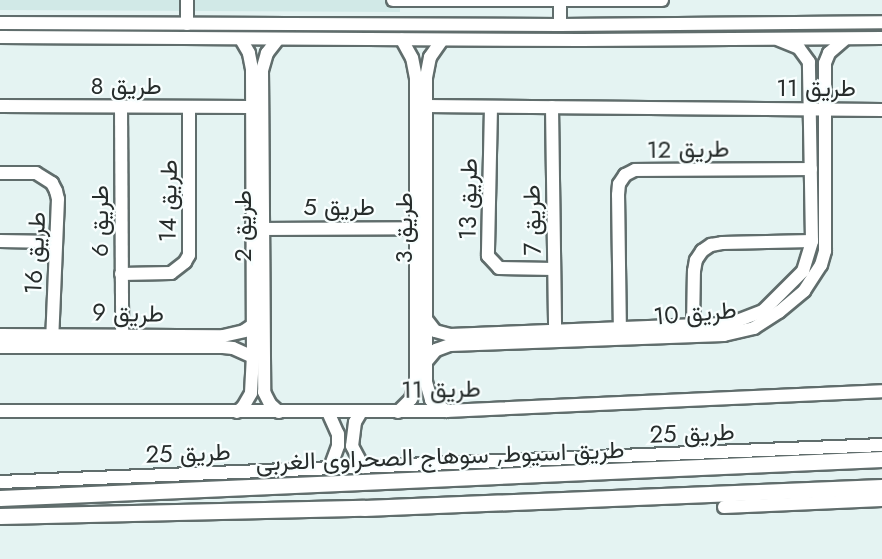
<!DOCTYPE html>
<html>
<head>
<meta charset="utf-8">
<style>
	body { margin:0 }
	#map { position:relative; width:882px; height:559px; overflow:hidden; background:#e4f3f2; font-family:Jost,Vazirmatn,sans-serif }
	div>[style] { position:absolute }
	.built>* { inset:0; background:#d1e9e7 }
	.roads { filter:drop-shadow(2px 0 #606d6c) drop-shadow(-2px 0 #606d6c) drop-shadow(0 2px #606d6c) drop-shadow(0 -2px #606d6c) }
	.minor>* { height:12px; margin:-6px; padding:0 6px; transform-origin:6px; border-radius:6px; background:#fff }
	.major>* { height:15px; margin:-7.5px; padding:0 7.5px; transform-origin:7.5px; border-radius:7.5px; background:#fff }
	span { translate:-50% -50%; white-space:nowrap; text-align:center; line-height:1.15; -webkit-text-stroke:4.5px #f8fefe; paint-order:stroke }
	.street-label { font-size:24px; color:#272d2c }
</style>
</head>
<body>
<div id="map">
	<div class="built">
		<div style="clip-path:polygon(0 0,400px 0,400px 12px,0 10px)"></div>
	</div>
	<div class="roads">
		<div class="minor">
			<div style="left:187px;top:0;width:24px;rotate:90deg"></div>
			<div style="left:393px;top:0;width:269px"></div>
			<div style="left:560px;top:1px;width:24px;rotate:90deg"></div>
			<div style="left:0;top:23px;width:560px;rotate:0.2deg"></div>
			<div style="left:560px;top:25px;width:322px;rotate:-0.5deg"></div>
			<div style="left:0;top:37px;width:582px;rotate:0.3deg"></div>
			<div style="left:582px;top:40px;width:300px;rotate:-0.4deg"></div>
			<div style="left:278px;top:39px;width:18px;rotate:128deg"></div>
			<div style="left:267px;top:53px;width:18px;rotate:106deg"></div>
			<div style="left:262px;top:70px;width:322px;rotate:89.6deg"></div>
			<div style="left:264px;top:392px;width:13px;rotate:63deg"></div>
			<div style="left:270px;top:404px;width:12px;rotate:42deg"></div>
			<div style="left:442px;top:40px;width:21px;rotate:125deg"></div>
			<div style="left:430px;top:57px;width:21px;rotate:101deg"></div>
			<div style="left:426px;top:78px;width:304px;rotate:90deg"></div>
			<div style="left:426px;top:382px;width:19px;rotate:74deg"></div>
			<div style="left:431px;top:400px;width:19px;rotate:36deg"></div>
			<div style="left:0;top:106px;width:252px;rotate:0.2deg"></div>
			<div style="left:426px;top:106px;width:456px;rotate:0.5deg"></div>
			<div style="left:121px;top:107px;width:227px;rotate:89.7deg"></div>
			<div style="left:491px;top:107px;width:149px;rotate:91.2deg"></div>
			<div style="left:488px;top:256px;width:16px;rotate:47deg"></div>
			<div style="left:499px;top:268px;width:55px;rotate:1deg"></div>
			<div style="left:552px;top:107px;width:224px;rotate:89.2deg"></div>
			<div style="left:0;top:173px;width:36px"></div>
			<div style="left:36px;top:173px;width:19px;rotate:32deg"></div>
			<div style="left:52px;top:183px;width:9px;rotate:63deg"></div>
			<div style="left:56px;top:191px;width:8px;rotate:76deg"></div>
			<div style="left:58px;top:199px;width:142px;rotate:92.4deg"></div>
			<div style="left:258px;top:229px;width:165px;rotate:-0.3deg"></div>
			<div style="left:0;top:241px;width:56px;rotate:1deg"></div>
			<div style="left:121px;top:274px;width:50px;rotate:-1.1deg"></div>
			<div style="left:171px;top:273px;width:18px;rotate:-38deg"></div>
			<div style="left:185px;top:262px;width:8px;rotate:-60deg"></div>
			<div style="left:189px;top:255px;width:148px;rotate:-90deg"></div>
			<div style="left:426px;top:319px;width:15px;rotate:53deg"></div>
			<div style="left:435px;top:331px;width:16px;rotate:15deg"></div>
			<div style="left:450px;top:335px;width:279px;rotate:-2.3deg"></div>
			<div style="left:729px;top:324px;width:36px;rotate:-21deg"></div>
			<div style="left:763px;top:311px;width:57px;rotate:-45deg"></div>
			<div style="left:803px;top:271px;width:31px;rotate:-73deg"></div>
			<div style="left:812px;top:241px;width:179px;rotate:-91deg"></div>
			<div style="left:809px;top:62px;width:17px;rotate:-126deg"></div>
			<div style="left:799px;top:48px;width:22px;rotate:-158deg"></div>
			<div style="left:693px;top:326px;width:55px;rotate:-89deg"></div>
			<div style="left:694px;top:271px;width:11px;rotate:-80deg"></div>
			<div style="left:696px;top:260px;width:11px;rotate:-56deg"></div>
			<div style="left:702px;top:251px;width:11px;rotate:-34deg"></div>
			<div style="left:711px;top:245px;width:11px;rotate:-10deg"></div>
			<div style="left:722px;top:243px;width:90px;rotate:-1.3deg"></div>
			<div style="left:0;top:335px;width:223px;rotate:0.3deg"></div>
			<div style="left:223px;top:336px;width:22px;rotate:-13deg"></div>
			<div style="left:244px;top:331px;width:11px;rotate:-34deg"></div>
			<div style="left:620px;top:336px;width:141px;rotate:-90.8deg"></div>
			<div style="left:618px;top:195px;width:11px;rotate:-85deg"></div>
			<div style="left:619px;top:184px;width:11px;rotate:-56deg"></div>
			<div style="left:625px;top:175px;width:11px;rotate:-27deg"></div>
			<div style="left:635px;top:170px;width:176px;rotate:-0.3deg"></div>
			<div style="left:0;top:347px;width:223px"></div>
			<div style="left:223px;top:347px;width:10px;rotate:6deg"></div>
			<div style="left:233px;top:348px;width:22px;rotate:24deg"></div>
			<div style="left:426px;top:362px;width:16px;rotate:-50deg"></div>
			<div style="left:436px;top:350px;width:15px;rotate:-20deg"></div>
			<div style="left:450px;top:345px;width:274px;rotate:-2.1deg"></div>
			<div style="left:724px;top:335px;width:31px;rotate:-13deg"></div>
			<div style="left:754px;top:328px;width:30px;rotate:-33deg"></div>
			<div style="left:779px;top:312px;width:33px;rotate:-40deg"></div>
			<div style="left:804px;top:291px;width:31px;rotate:-57deg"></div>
			<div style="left:821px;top:265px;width:15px;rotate:-74deg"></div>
			<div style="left:825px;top:251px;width:188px;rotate:-90deg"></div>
			<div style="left:825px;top:63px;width:11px;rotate:-68deg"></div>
			<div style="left:829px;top:53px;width:21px;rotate:-41deg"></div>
			<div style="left:0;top:411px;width:446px"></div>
			<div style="left:446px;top:411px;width:436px;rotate:-2.6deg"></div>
			<div style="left:237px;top:412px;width:8px;rotate:-40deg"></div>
			<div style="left:243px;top:407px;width:16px;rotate:-60deg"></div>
			<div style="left:251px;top:393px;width:36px;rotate:-87deg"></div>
			<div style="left:253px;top:357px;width:288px;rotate:-90.2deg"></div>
			<div style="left:252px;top:69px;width:16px;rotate:-101deg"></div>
			<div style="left:249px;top:53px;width:16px;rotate:-120deg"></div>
			<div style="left:328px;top:412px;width:24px;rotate:66deg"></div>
			<div style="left:338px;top:434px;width:12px;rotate:90deg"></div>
			<div style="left:338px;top:446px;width:23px;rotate:110deg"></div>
			<div style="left:361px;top:412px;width:12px;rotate:121deg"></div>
			<div style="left:355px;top:422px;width:24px;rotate:97deg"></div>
			<div style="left:352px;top:446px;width:24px;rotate:62deg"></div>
			<div style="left:398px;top:412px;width:18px;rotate:-45deg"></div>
			<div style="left:411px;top:399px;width:18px;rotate:-74deg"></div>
			<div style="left:416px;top:382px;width:304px;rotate:-90deg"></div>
			<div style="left:416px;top:78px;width:20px;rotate:-101deg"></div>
			<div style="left:412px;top:58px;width:21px;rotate:-119deg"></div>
			<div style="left:0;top:482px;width:883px;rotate:-2.4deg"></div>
			<div style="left:724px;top:507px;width:158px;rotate:-2.5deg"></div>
		</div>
		<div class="major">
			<div style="left:0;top:498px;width:883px;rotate:-2.53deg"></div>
			<div style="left:0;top:516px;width:364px;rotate:-1.3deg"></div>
			<div style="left:364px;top:508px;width:518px;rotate:-2.32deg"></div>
		</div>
	</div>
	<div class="street-label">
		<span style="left:126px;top:86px">طريق 8</span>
		<span style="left:816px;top:88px">طريق 11</span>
		<span style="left:688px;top:149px;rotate:-1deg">طريق 12</span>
		<span style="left:468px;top:199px;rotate:-89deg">طريق 13</span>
		<span style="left:168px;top:201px;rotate:-89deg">طريق 14</span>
		<span style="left:339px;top:207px">طريق 5</span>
		<span style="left:532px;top:220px;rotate:-91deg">طريق 7</span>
		<span style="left:100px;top:221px;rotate:-90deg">طريق 6</span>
		<span style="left:243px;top:226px;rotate:-90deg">طريق 2</span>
		<span style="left:404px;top:228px;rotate:-90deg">طريق 3</span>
		<span style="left:35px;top:253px;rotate:-87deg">طريق 16</span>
		<span style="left:128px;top:313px;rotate:1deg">طريق 9</span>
		<span style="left:695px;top:313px;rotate:-5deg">طريق 10</span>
		<span style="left:441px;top:389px;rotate:-1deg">طريق 11</span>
		<span style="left:692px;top:433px;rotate:-2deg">طريق 25</span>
		<span style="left:188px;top:453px;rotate:-2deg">طريق 25</span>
		<span style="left:440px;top:456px;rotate:-2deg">طريق اسيوط, سوهاج الصحراوى الغربى</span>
	</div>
</div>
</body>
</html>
